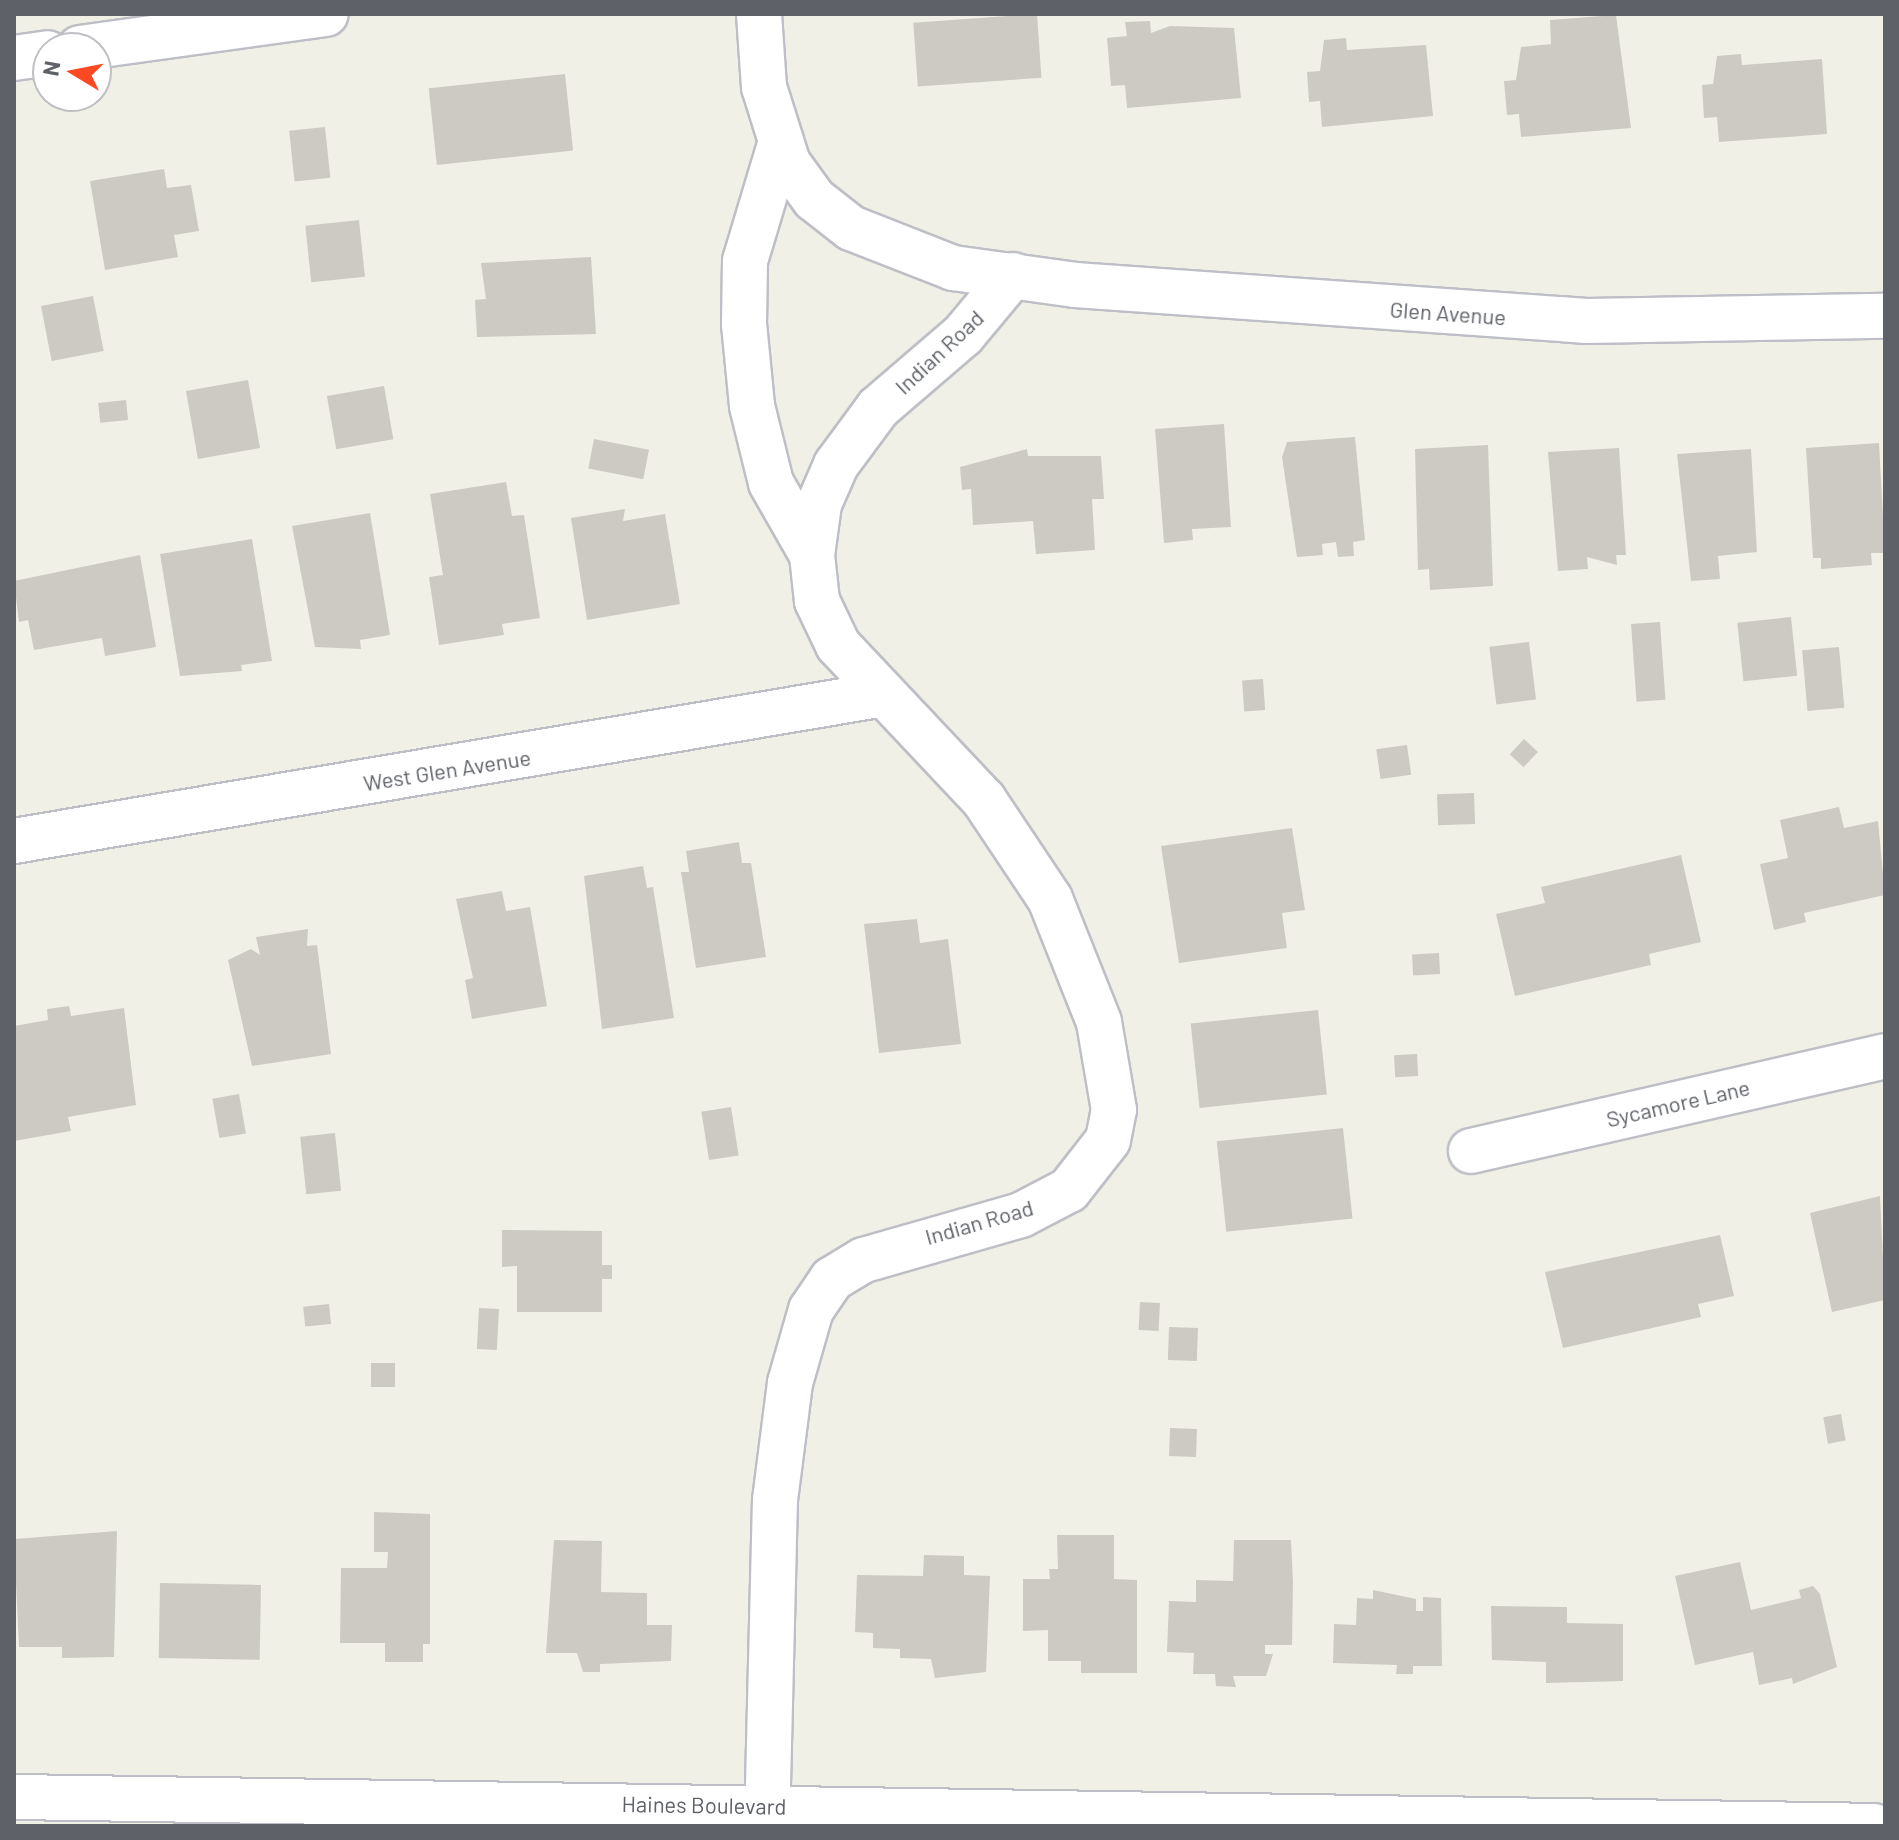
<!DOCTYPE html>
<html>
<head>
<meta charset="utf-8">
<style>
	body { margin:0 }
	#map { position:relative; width:1899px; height:1840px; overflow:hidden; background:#f1f0e6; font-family:Barlow,sans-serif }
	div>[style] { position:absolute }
	.building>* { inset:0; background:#cdcac3; transform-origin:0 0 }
	.roads { filter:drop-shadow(2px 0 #bebfc6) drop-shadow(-2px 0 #bebfc6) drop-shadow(0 2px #bebfc6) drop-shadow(0 -2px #bebfc6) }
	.street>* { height:44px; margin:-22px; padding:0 22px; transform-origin:22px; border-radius:22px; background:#fff }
	.secondary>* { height:44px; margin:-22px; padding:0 22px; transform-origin:22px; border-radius:22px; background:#fff }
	span { translate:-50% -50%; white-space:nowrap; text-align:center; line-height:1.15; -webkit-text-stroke:6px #fff; paint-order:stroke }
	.street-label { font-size:22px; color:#5e6168 }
	.frame { position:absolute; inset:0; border:16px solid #5e6168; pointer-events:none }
	.north { position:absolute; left:32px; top:32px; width:80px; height:80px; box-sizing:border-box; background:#fff; border:2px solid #bfc0c3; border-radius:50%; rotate:280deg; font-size:22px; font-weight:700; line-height:32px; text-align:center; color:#5e6168 }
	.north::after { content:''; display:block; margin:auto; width:28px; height:36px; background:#fb4a23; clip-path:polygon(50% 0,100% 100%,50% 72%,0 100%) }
</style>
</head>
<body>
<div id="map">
	<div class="building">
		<div style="left:1037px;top:14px;width:64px;height:124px;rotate:86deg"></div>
		<div style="clip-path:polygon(1616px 15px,1631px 128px,1521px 137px,1519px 114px,1507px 115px,1504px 81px,1516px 80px,1521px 47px,1551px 44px,1550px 20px)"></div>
		<div style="clip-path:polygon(1150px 21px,1151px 33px,1170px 26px,1234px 28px,1241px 98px,1127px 108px,1125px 85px,1111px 86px,1107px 38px,1127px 36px,1125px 22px)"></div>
		<div style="clip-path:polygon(1346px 38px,1347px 50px,1426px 45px,1433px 116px,1322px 127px,1320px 101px,1309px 102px,1307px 72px,1320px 71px,1324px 40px)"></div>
		<div style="clip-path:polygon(1741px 54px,1742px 65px,1822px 59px,1827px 134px,1719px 142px,1717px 117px,1704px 118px,1702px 85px,1713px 84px,1717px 56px)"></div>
		<div style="left:565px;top:74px;width:77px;height:137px;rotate:84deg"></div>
		<div style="left:325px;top:127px;width:51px;height:36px;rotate:84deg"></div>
		<div style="clip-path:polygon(164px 169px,167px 188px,191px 185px,199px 231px,174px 235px,178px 257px,105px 270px,90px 181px)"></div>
		<div style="left:359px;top:220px;width:57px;height:54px;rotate:84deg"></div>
		<div style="clip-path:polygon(591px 257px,596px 334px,477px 337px,475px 300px,486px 299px,481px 263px)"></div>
		<div style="left:93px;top:296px;width:56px;height:53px;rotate:79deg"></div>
		<div style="left:248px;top:380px;width:69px;height:63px;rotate:80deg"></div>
		<div style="left:384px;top:386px;width:54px;height:58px;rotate:80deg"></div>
		<div style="left:126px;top:400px;width:20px;height:28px;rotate:84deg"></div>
		<div style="clip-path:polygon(1224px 424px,1231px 527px,1192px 529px,1193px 540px,1164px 543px,1155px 429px)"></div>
		<div style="clip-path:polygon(1355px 437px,1365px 540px,1353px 542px,1354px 556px,1338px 557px,1336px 542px,1322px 544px,1323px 555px,1297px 557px,1282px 457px,1287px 442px)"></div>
		<div style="left:594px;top:439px;width:56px;height:30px;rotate:11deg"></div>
		<div style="clip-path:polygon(1879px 443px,1885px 553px,1871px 553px,1872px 565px,1821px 569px,1821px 558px,1813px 558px,1806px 448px)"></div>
		<div style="clip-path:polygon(1488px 445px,1493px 586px,1430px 590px,1429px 569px,1418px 570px,1415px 449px)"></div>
		<div style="clip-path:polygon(1619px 448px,1626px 555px,1616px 555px,1617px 565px,1587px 557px,1588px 569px,1558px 571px,1548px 452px)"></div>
		<div style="clip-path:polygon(1027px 449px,1028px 456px,1101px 456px,1104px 499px,1092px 499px,1095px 550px,1036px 554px,1033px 521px,973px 525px,971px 489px,962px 490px,960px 467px)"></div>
		<div style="clip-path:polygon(1751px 449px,1757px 552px,1718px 556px,1720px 579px,1691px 581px,1677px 454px)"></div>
		<div style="clip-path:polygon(506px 482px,512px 516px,524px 515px,540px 618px,502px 624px,504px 635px,439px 645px,429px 577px,443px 575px,430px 494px)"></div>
		<div style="clip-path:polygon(625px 509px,623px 521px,665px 514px,680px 604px,587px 620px,571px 518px)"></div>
		<div style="clip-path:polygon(370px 513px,390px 635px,360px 640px,361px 649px,315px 647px,292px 526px)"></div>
		<div style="clip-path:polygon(252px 539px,272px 661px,241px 665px,242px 671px,180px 676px,160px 554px)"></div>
		<div style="clip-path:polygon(140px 555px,156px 647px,105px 656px,102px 638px,34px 650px,28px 620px,19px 622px,14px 581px)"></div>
		<div style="left:1791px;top:617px;width:59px;height:54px;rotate:84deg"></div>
		<div style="left:1660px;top:622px;width:78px;height:29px;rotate:86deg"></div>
		<div style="left:1529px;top:642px;width:58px;height:40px;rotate:83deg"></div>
		<div style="left:1839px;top:647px;width:61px;height:37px;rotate:85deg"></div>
		<div style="left:1263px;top:679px;width:31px;height:21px;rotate:86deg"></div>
		<div style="left:1524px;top:739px;width:19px;height:21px;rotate:43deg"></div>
		<div style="left:1407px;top:745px;width:30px;height:31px;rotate:82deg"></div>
		<div style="left:1474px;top:793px;width:31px;height:37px;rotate:88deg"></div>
		<div style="clip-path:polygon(1839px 807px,1844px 828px,1878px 821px,1885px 895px,1804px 913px,1806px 922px,1774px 930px,1760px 864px,1788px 858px,1780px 820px)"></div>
		<div style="clip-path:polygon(1292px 828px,1305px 910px,1282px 913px,1287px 948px,1179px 963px,1161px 846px)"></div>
		<div style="clip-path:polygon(739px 842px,742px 863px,751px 863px,766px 957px,696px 968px,681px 872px,689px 872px,686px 851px)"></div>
		<div style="clip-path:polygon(1681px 855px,1701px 942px,1649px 954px,1651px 965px,1515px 996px,1496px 914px,1545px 903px,1541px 887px)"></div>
		<div style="clip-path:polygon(643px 866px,647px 888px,653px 887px,674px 1018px,602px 1029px,584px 876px)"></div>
		<div style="clip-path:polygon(502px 891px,506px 911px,530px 907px,547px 1006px,472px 1019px,465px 980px,473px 978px,456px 899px)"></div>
		<div style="clip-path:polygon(917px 919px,920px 943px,948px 939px,961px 1044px,879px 1053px,864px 924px)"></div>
		<div style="clip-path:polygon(308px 929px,307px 946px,317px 945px,331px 1054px,252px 1066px,228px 960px,251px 949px,260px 955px,256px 937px)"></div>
		<div style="left:1439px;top:953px;width:21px;height:27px;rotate:87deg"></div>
		<div style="clip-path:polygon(69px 1006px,71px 1016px,124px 1008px,136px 1105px,68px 1117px,71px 1131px,14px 1141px,14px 1026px,48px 1020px,47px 1009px)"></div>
		<div style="left:1318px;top:1010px;width:85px;height:128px;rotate:84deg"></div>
		<div style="left:1417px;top:1054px;width:22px;height:23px;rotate:87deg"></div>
		<div style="left:239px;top:1094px;width:40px;height:27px;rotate:80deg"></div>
		<div style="left:731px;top:1107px;width:49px;height:30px;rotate:81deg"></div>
		<div style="left:1343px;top:1128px;width:91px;height:127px;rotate:84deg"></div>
		<div style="left:335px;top:1133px;width:58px;height:35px;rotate:84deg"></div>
		<div style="clip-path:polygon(1880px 1196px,1885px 1300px,1832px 1312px,1810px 1213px)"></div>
		<div style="clip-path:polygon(502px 1230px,602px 1231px,602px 1265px,612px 1265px,612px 1279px,602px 1279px,602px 1312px,517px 1312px,517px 1266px,502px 1267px)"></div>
		<div style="clip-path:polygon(1720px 1235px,1734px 1296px,1698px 1304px,1701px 1317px,1563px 1348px,1545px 1272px)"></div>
		<div style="left:1140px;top:1302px;width:20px;height:28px;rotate:3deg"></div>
		<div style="left:329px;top:1304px;width:20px;height:26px;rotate:84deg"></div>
		<div style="left:479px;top:1308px;width:20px;height:41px;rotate:3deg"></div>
		<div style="left:1169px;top:1327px;width:29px;height:33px;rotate:2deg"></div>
		<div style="left:371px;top:1363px;width:24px;height:24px"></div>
		<div style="left:1841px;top:1414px;width:27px;height:18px;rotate:80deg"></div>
		<div style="left:1170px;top:1428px;width:27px;height:28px;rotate:2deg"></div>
		<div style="clip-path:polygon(374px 1512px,430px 1514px,430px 1644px,423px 1644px,423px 1662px,385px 1662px,385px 1643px,340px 1643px,341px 1568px,387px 1568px,388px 1552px,374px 1552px)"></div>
		<div style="clip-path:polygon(117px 1531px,114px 1657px,62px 1658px,62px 1647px,19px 1647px,14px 1539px)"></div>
		<div style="clip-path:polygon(1057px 1535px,1114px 1535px,1114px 1579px,1137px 1580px,1137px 1673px,1081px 1673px,1081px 1661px,1048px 1661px,1048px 1630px,1023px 1631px,1023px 1579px,1050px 1579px,1049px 1569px,1058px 1569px)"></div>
		<div style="clip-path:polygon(554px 1540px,602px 1541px,601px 1592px,647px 1593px,647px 1625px,672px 1625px,671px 1661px,600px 1664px,600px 1672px,583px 1672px,577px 1653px,546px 1653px)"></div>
		<div style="clip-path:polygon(1234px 1540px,1291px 1540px,1293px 1582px,1292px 1645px,1265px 1645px,1265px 1654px,1273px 1654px,1266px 1676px,1233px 1676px,1236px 1687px,1216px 1686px,1215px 1674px,1193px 1674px,1194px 1653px,1167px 1652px,1169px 1601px,1196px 1602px,1196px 1580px,1233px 1581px)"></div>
		<div style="clip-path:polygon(924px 1555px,964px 1556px,964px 1575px,990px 1576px,986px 1672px,935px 1678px,931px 1659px,900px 1658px,900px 1649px,873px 1648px,873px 1633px,855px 1632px,857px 1575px,923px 1576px)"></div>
		<div style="clip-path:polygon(1740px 1562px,1751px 1610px,1801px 1598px,1799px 1590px,1813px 1586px,1820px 1594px,1837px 1667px,1793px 1684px,1792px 1678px,1759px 1685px,1753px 1652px,1695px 1665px,1675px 1576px)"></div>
		<div style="left:160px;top:1583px;width:101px;height:75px;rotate:1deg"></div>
		<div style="clip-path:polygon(1373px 1590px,1416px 1599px,1416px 1611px,1423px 1611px,1423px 1597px,1441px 1598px,1442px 1666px,1413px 1666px,1413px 1674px,1396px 1674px,1397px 1665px,1333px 1663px,1334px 1624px,1356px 1625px,1357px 1598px,1373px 1599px)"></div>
		<div style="clip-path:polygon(1491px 1606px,1567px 1607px,1567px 1623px,1623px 1624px,1623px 1681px,1546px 1683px,1546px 1662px,1492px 1660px)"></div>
	</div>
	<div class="roads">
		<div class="street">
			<div style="left:80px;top:48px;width:248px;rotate:-7.9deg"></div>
			<div style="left:14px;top:58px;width:34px;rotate:-8deg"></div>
			<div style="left:781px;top:141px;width:125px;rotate:106.7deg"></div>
			<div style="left:745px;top:261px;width:63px;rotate:90.9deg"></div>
			<div style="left:744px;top:324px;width:82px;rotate:84.4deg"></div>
			<div style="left:752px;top:406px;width:79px;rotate:76.1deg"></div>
			<div style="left:771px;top:483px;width:83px;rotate:60.3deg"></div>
			<div style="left:14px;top:841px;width:876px;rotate:-9.59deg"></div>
			<div style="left:1471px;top:1151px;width:425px;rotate:-12.9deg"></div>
			<div style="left:14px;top:1797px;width:1860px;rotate:0.89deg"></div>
		</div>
		<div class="secondary">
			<div style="left:759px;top:14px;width:73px;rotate:86.1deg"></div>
			<div style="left:764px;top:87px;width:80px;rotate:72.5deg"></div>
			<div style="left:788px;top:163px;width:44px;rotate:54.2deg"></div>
			<div style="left:814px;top:199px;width:47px;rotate:38.1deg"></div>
			<div style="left:851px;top:228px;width:110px;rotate:21.4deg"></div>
			<div style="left:953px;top:268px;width:123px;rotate:7.9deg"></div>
			<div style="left:1075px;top:285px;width:513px;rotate:4.02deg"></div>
			<div style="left:1587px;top:321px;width:298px;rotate:-1deg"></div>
			<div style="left:767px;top:1826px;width:326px;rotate:-88.6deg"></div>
			<div style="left:775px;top:1500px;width:118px;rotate:-82.7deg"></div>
			<div style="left:790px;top:1383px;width:76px;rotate:-74deg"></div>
			<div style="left:811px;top:1310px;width:37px;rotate:-56deg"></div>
			<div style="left:832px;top:1279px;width:37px;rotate:-31deg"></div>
			<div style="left:864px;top:1260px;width:163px;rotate:-16deg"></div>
			<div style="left:1021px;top:1215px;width:54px;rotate:-27.5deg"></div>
			<div style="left:1069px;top:1190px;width:63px;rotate:-52deg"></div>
			<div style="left:1108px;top:1140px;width:31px;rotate:-79deg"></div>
			<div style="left:1114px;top:1110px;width:89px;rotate:-99.7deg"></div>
			<div style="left:1099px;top:1022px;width:132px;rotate:-111.7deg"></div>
			<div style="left:1050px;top:899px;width:119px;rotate:-123.7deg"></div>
			<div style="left:984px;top:800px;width:213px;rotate:-133.3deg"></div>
			<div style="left:838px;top:645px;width:49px;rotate:-115.5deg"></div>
			<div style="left:817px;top:601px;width:46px;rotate:-96.2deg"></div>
			<div style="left:812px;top:555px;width:51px;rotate:-82.2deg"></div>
			<div style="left:819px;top:504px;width:43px;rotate:-66.4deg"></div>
			<div style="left:836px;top:465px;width:71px;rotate:-53.6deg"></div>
			<div style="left:878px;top:408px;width:112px;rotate:-40.7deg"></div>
			<div style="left:963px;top:335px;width:78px;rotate:-50.2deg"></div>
		</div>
	</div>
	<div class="street-label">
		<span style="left:1448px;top:313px;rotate:4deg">Glen Avenue</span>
		<span style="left:939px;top:352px;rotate:-43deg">Indian Road</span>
		<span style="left:447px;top:770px;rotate:-9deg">West Glen Avenue</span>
		<span style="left:1678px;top:1103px;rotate:-13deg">Sycamore Lane</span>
		<span style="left:979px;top:1222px;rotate:-16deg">Indian Road</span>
		<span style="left:704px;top:1805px;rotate:1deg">Haines Boulevard</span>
	</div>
	<div class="frame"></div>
	<div class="north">N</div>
</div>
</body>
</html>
